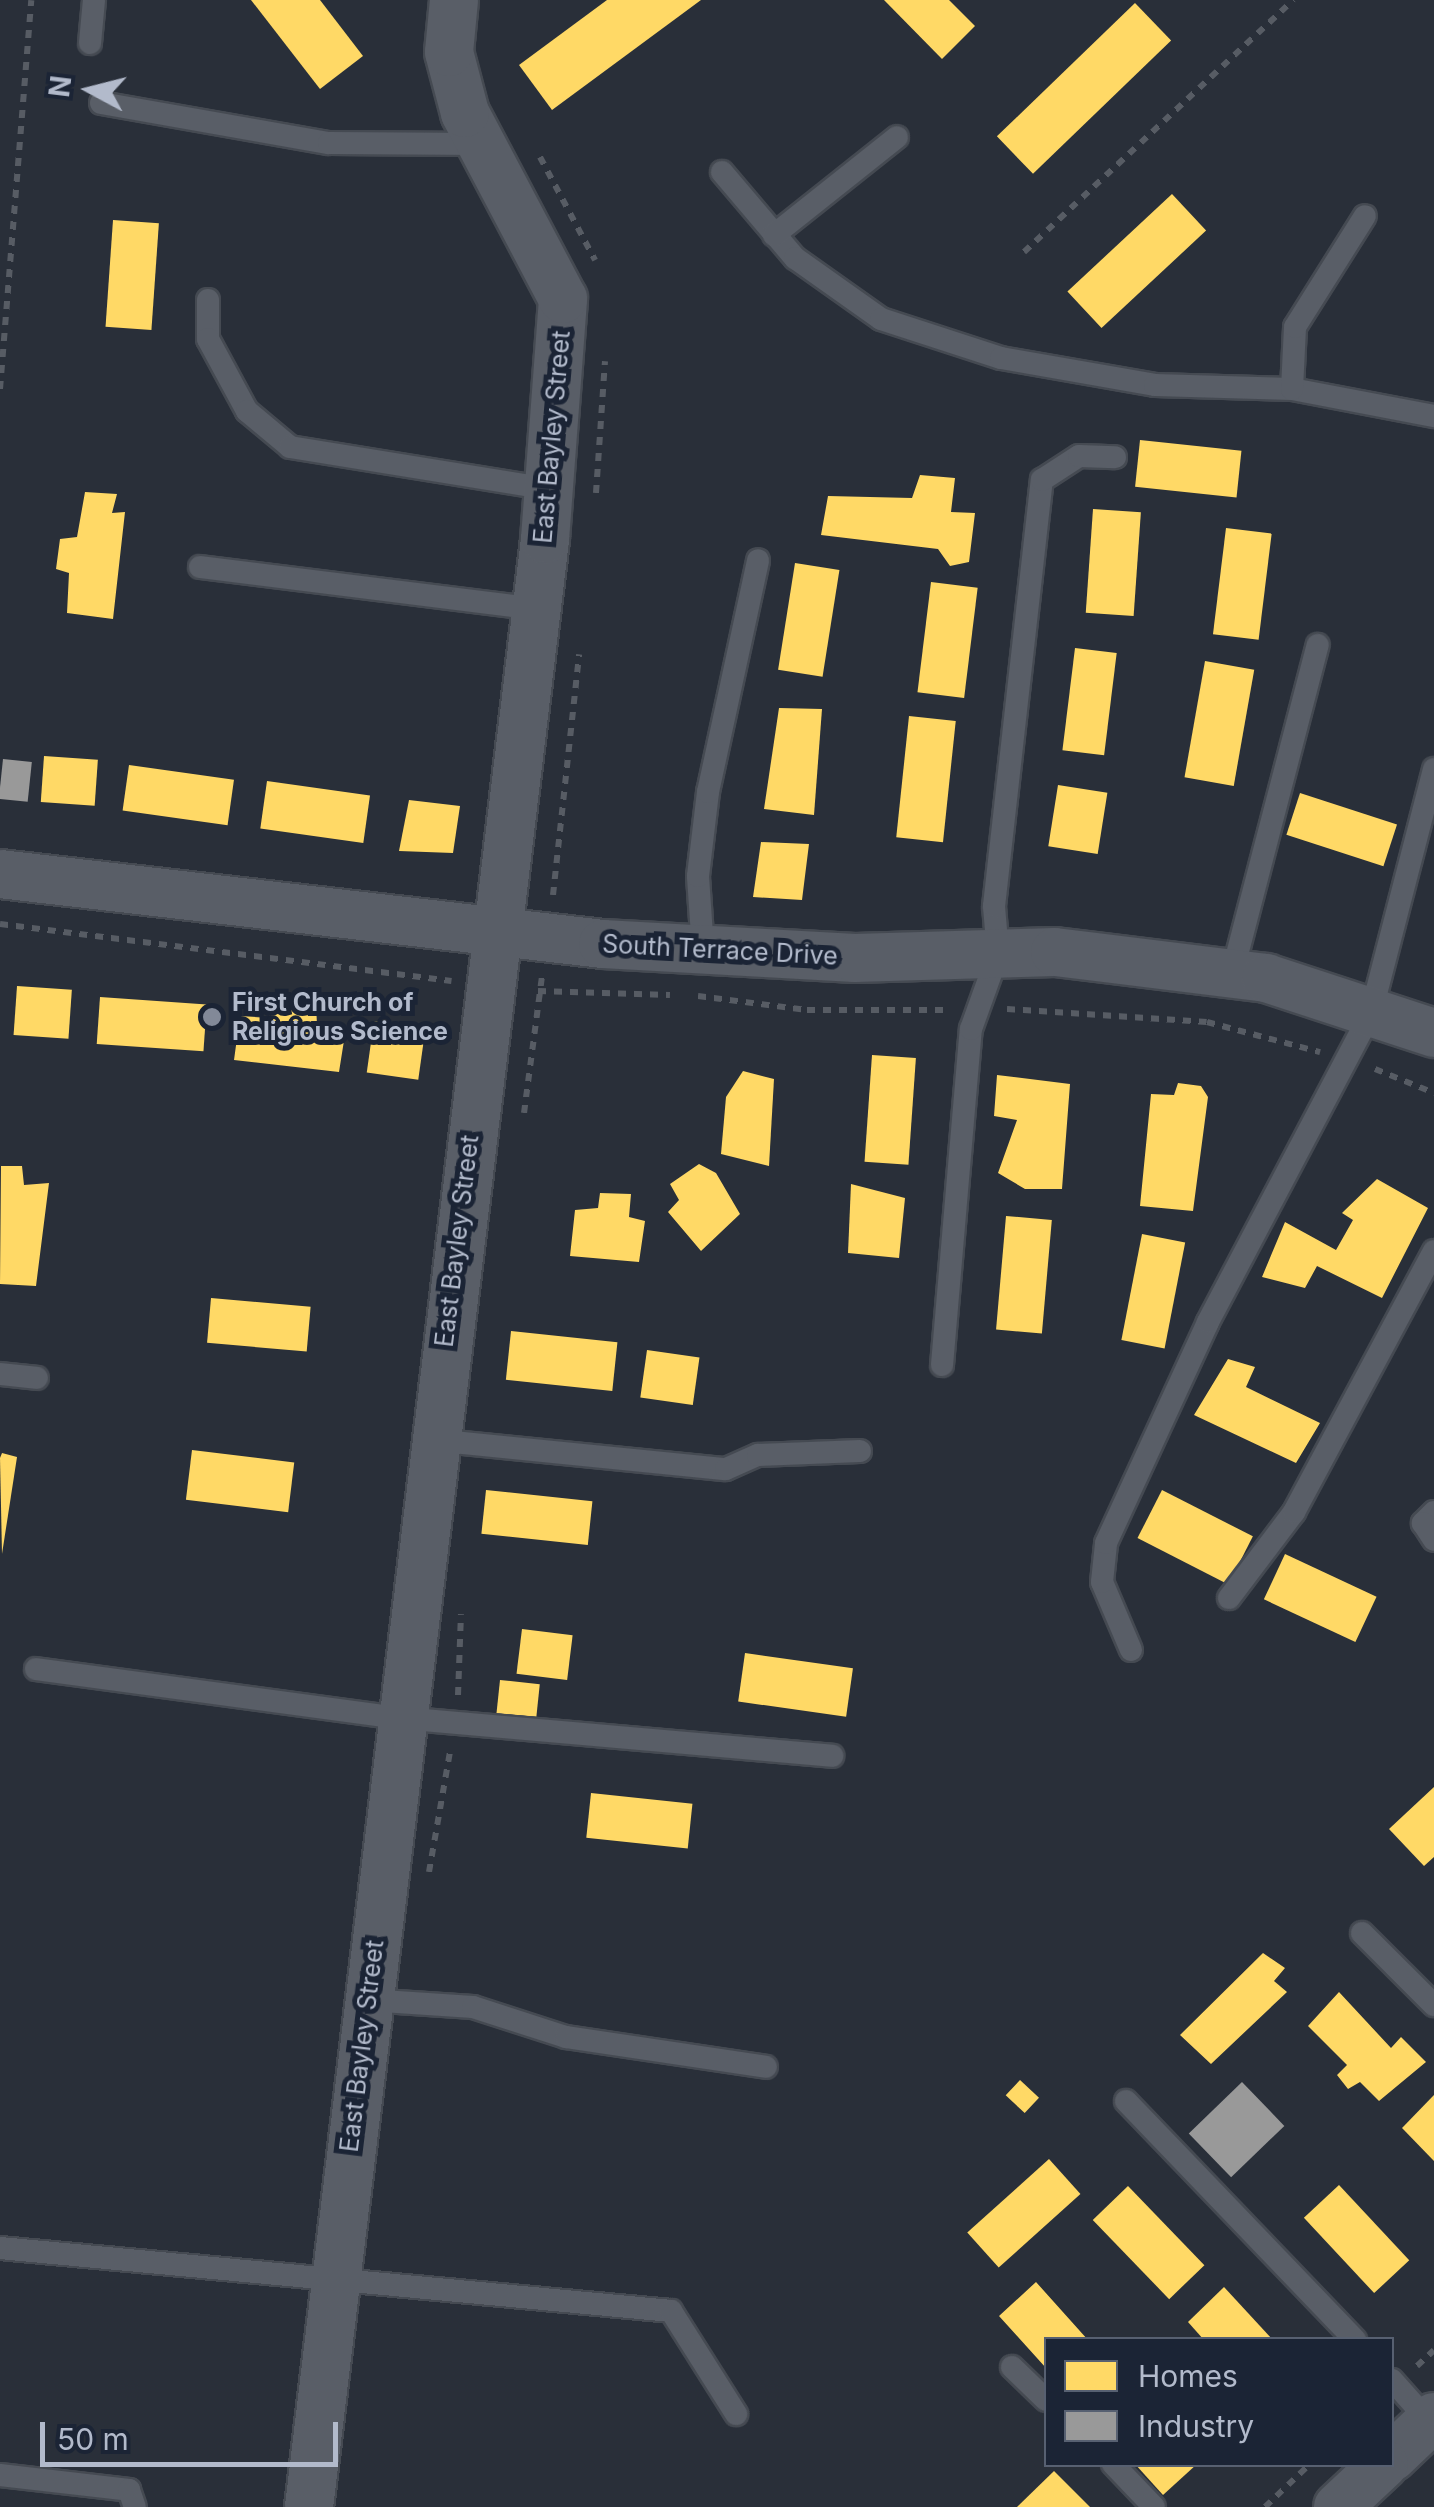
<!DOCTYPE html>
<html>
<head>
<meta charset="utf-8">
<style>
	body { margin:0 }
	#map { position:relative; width:1434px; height:2507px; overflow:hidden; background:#292f39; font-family:Inter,sans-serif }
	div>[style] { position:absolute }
	.homes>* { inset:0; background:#ffd966; transform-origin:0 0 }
	.industry>* { inset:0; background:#999; transform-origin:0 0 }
	.path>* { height:6px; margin-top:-3px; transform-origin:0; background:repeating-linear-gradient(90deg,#575c64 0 8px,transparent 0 16px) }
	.roads { filter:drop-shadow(2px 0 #454a52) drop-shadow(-2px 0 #454a52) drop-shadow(0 2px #454a52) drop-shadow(0 -2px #454a52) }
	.service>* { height:22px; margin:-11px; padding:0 11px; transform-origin:11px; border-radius:11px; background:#595e67 }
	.minor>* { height:48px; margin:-24px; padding:0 24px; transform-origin:24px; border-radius:24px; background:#595e67 }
	.dots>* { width:28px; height:28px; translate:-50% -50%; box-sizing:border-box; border:5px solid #1b2435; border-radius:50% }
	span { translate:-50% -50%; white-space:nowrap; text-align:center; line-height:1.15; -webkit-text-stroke:10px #1b2435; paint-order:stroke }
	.street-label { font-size:25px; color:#b2bacb }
	.poi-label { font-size:25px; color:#b2bacb; font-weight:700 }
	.left { translate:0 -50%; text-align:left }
	.legend { position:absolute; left:1044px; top:2337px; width:350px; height:130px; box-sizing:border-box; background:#1b2435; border:2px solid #576071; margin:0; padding:12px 18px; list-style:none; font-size:30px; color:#b2bacb }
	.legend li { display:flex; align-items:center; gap:20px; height:50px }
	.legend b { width:50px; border:2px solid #576071 }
	.north { position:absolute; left:40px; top:40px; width:100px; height:100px; -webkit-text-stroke:8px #1b2435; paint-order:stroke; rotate:277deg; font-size:28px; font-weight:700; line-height:40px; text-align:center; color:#b2bacb }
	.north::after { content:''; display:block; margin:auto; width:35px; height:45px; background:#b2bacb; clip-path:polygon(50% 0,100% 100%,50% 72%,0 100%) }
	.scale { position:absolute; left:40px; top:2422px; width:298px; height:45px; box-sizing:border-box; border:5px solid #b2bacb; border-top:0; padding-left:12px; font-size:30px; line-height:35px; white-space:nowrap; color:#b2bacb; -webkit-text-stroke:8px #1b2435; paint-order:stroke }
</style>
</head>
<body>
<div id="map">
	<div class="homes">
		<div style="clip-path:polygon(251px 0,320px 0,363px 56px,320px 89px)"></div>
		<div style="clip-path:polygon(607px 0,701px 0,552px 110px,519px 65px)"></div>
		<div style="clip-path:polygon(884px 0,949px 0,975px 26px,942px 59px)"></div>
		<div style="left:1135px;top:3px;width:52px;height:192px;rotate:46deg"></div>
		<div style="left:1172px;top:194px;width:50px;height:143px;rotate:47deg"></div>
		<div style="left:113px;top:220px;width:46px;height:107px;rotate:4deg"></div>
		<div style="left:1140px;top:440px;width:102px;height:47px;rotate:6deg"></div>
		<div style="clip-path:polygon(920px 475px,955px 478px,951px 512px,975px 513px,969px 562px,950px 566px,938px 549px,821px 535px,828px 496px,912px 498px)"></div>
		<div style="clip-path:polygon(85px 492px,117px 494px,112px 513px,125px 512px,113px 619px,67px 613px,69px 573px,56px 569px,60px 539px,77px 537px)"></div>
		<div style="left:1093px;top:509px;width:48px;height:104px;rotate:4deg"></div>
		<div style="left:1226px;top:528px;width:46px;height:107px;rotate:7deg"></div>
		<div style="left:795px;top:563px;width:45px;height:108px;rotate:9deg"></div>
		<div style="left:931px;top:582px;width:47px;height:111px;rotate:7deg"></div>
		<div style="left:1075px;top:648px;width:42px;height:103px;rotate:7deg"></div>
		<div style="left:1205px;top:661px;width:50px;height:118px;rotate:10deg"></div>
		<div style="clip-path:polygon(779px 708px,822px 709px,814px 815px,764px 809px)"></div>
		<div style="left:909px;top:716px;width:47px;height:122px;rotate:6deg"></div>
		<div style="left:44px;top:756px;width:54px;height:46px;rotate:4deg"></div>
		<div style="left:129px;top:765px;width:106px;height:46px;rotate:8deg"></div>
		<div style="left:267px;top:781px;width:104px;height:48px;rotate:8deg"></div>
		<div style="left:1058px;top:785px;width:50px;height:62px;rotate:9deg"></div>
		<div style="left:1300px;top:793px;width:102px;height:44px;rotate:18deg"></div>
		<div style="clip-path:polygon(409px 800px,460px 806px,453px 853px,399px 851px)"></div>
		<div style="clip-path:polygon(761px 842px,809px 844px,802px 900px,753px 897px)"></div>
		<div style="left:17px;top:986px;width:55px;height:49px;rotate:4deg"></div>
		<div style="left:100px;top:997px;width:107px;height:47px;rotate:4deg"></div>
		<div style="clip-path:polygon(274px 999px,316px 1004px,317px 1025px,346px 1028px,339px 1072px,234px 1060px,240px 1016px,269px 1018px)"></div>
		<div style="left:374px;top:1021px;width:52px;height:52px;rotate:8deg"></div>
		<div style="left:872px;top:1055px;width:44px;height:107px;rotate:4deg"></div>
		<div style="clip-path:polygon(743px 1071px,774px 1079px,769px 1166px,721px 1154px,726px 1097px)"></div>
		<div style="clip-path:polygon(997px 1075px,1070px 1084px,1062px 1189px,1025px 1189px,998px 1173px,1017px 1120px,994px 1116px)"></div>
		<div style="clip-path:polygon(1178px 1083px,1201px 1086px,1208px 1097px,1193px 1211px,1140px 1206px,1151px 1094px,1174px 1095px)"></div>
		<div style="clip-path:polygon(699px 1164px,716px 1173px,740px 1214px,701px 1251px,668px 1212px,679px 1200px,670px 1184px)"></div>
		<div style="clip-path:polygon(1px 1166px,22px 1166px,24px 1185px,49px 1183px,36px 1286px,0 1284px)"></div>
		<div style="clip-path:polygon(1377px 1179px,1428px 1208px,1382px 1298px,1317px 1266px,1305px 1288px,1262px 1277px,1285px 1222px,1336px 1250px,1353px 1220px,1342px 1213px)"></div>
		<div style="clip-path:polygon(851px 1184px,905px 1198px,899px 1258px,848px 1253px)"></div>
		<div style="clip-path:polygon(600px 1193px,631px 1194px,629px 1217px,645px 1221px,639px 1262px,570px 1256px,575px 1210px,598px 1208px)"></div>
		<div style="left:1006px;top:1216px;width:46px;height:114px;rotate:5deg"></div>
		<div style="left:1142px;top:1234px;width:44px;height:108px;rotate:11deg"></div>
		<div style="left:211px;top:1298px;width:100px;height:45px;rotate:5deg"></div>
		<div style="left:511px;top:1331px;width:107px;height:49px;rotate:6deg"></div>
		<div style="left:647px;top:1350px;width:53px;height:48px;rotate:8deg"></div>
		<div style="clip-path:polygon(1228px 1359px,1255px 1367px,1246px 1387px,1320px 1423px,1296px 1463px,1194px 1415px)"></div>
		<div style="left:192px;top:1450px;width:103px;height:50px;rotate:7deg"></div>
		<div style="clip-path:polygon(2px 1453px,17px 1457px,2px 1554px,0 1458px)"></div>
		<div style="left:486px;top:1490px;width:107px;height:44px;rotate:6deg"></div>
		<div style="left:1162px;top:1490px;width:102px;height:54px;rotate:27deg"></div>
		<div style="left:1285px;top:1554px;width:101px;height:50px;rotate:25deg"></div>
		<div style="left:522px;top:1629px;width:51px;height:45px;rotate:7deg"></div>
		<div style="left:745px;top:1653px;width:109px;height:49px;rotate:8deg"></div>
		<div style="left:500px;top:1680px;width:40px;height:34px;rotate:6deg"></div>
		<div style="clip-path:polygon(1434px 1787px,1434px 1857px,1424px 1866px,1389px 1829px)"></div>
		<div style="left:591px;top:1793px;width:102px;height:45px;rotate:6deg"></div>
		<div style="clip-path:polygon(1263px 1953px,1285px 1968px,1274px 1981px,1287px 1992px,1211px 2064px,1180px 2035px)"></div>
		<div style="clip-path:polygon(1339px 1992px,1391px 2048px,1401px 2037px,1426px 2062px,1379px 2101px,1360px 2082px,1348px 2089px,1337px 2075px,1347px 2065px,1308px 2026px)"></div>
		<div style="left:1020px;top:2080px;width:26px;height:21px;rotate:43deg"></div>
		<div style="clip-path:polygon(1434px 2095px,1434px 2161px,1402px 2128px)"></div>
		<div style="left:1049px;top:2159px;width:47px;height:110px;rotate:48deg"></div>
		<div style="left:1339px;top:2185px;width:103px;height:48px;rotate:47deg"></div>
		<div style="left:1128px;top:2186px;width:110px;height:49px;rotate:46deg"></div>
		<div style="clip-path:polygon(1036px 2282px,1088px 2340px,1046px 2340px,1046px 2368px,999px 2316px)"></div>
		<div style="clip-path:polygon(1224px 2287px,1273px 2340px,1204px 2340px,1188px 2322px)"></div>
		<div style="clip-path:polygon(1135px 2464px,1197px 2464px,1163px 2495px)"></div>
		<div style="clip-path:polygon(1054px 2471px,1090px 2507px,1017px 2507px)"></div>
	</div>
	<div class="industry">
		<div style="left:3px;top:759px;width:29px;height:40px;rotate:6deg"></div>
		<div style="left:1242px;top:2082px;width:61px;height:74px;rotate:46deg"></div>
	</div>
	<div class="path">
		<div style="left:540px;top:157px;width:117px;rotate:61.9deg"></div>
		<div style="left:1024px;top:252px;width:369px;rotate:-43.1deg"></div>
		<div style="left:0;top:389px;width:390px;rotate:-85.4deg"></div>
		<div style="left:596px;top:493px;width:132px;rotate:-86.1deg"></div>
		<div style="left:553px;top:895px;width:242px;rotate:-83.8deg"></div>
		<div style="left:0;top:924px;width:455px;rotate:7.2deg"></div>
		<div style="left:538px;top:991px;width:132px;rotate:1.7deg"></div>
		<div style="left:698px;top:996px;width:110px;rotate:7.3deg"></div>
		<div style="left:807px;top:1010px;width:142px"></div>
		<div style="left:1007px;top:1009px;width:200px;rotate:3.7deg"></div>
		<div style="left:1207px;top:1022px;width:117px;rotate:14.9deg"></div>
		<div style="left:1375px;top:1069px;width:64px;rotate:22.1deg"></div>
		<div style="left:524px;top:1113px;width:137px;rotate:-82.5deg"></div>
		<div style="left:458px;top:1695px;width:81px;rotate:-87.9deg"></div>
		<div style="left:429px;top:1872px;width:122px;rotate:-80.1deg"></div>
		<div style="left:1417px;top:2366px;width:23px;rotate:-43deg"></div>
		<div style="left:1265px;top:2507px;width:62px;rotate:-43.7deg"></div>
	</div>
	<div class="roads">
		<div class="service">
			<div style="left:90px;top:43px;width:43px;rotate:-84.7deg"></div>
			<div style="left:101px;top:103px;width:231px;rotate:10deg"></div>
			<div style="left:329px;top:143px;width:154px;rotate:0.4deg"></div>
			<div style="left:722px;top:172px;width:113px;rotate:49.7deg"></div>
			<div style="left:795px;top:258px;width:105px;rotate:35.3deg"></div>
			<div style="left:881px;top:319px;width:126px;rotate:18deg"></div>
			<div style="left:1001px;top:358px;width:156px;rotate:9.9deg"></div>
			<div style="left:1155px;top:385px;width:137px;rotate:1.7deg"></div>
			<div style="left:1292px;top:389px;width:145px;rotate:10.8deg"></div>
			<div style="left:774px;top:235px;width:157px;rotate:-38.5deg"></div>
			<div style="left:208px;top:300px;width:39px;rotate:90deg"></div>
			<div style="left:208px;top:339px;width:82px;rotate:61.6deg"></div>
			<div style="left:247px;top:411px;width:56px;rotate:39.9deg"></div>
			<div style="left:290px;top:447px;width:261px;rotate:9.2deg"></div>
			<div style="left:1292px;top:389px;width:62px;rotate:-87.2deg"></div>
			<div style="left:1295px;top:327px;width:131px;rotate:-57.8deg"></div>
			<div style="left:200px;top:567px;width:339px;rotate:7.1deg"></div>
			<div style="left:703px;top:950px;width:74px;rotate:-93.9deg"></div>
			<div style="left:698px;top:876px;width:85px;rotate:-83.2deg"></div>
			<div style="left:708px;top:792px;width:237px;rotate:-77.8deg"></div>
			<div style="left:1232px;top:974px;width:340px;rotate:-75.4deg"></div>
			<div style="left:942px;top:1365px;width:337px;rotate:-85.1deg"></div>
			<div style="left:971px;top:1029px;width:80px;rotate:-70.2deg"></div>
			<div style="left:998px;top:954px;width:48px;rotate:-94.8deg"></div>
			<div style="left:994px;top:906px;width:429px;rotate:-83.6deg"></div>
			<div style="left:1042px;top:480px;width:44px;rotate:-33deg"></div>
			<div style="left:1079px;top:456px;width:36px;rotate:2deg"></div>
			<div style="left:0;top:1374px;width:37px;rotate:6deg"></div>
			<div style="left:433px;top:1440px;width:294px;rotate:5.7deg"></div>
			<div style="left:726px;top:1469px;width:35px;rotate:-24deg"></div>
			<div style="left:758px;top:1455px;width:102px;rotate:-2.2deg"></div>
			<div style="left:1434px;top:1512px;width:16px;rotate:135deg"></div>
			<div style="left:1423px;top:1523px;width:20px;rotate:57deg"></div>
			<div style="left:1229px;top:1598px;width:108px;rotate:-52.9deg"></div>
			<div style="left:1294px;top:1512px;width:296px;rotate:-61.8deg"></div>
			<div style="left:1131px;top:1650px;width:74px;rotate:-113.1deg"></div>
			<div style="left:1102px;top:1582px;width:39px;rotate:-84deg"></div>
			<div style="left:1106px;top:1543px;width:243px;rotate:-65.2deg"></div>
			<div style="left:1208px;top:1322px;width:349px;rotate:-62.2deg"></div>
			<div style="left:1371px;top:1013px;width:252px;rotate:-75.5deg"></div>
			<div style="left:36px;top:1669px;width:367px;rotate:7.7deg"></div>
			<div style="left:400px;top:1718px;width:434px;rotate:5deg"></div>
			<div style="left:1362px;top:1933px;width:102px;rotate:45deg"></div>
			<div style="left:367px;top:2000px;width:106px;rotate:3.8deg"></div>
			<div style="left:473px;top:2007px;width:98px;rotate:17.9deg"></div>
			<div style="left:566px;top:2037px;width:202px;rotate:8.5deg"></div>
			<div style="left:1126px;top:2101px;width:331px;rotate:46.2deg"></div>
			<div style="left:0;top:2248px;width:674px;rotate:5.36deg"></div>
			<div style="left:671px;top:2311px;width:122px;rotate:57.7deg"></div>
			<div style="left:1012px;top:2367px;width:47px;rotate:44.1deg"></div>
			<div style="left:1392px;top:2380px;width:62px;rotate:48.3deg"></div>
			<div style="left:1113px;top:2464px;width:59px;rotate:46.4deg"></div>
			<div style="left:0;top:2475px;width:130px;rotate:6.6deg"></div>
			<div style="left:129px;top:2490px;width:18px;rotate:71deg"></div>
		</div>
		<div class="minor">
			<div style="left:0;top:874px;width:607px;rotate:6.62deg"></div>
			<div style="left:603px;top:944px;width:252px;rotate:3.2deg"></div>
			<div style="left:855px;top:958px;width:200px;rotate:-1.7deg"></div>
			<div style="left:1055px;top:952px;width:213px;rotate:7deg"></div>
			<div style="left:1266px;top:978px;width:177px;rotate:18.1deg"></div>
			<div style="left:1392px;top:2457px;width:58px;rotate:-43.6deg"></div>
			<div style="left:309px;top:2507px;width:1982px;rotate:-83.16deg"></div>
			<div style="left:545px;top:539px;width:241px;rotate:-85.7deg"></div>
			<div style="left:563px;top:299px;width:210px;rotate:-117.8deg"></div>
			<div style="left:465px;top:113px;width:63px;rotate:-104.7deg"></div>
			<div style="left:449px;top:52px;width:52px;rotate:-84.5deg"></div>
			<div style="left:1338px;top:2507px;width:63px;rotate:-43.1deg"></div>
		</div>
	</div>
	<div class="dots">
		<div style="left:212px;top:1017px;background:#828998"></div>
	</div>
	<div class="street-label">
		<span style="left:552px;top:437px;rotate:-85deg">East Bayley Street</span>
		<span style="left:720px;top:950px;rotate:3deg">South Terrace Drive</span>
		<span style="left:457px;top:1241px;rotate:-83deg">East Bayley Street</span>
		<span style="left:362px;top:2046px;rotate:-83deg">East Bayley Street</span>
	</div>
	<div class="poi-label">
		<span class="left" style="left:232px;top:1017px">First Church of<br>Religious Science</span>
	</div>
	<ul class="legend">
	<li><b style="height:28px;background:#ffd966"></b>Homes</li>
	<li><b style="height:28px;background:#999"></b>Industry</li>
	</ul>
	<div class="north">N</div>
	<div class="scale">50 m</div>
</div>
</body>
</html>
